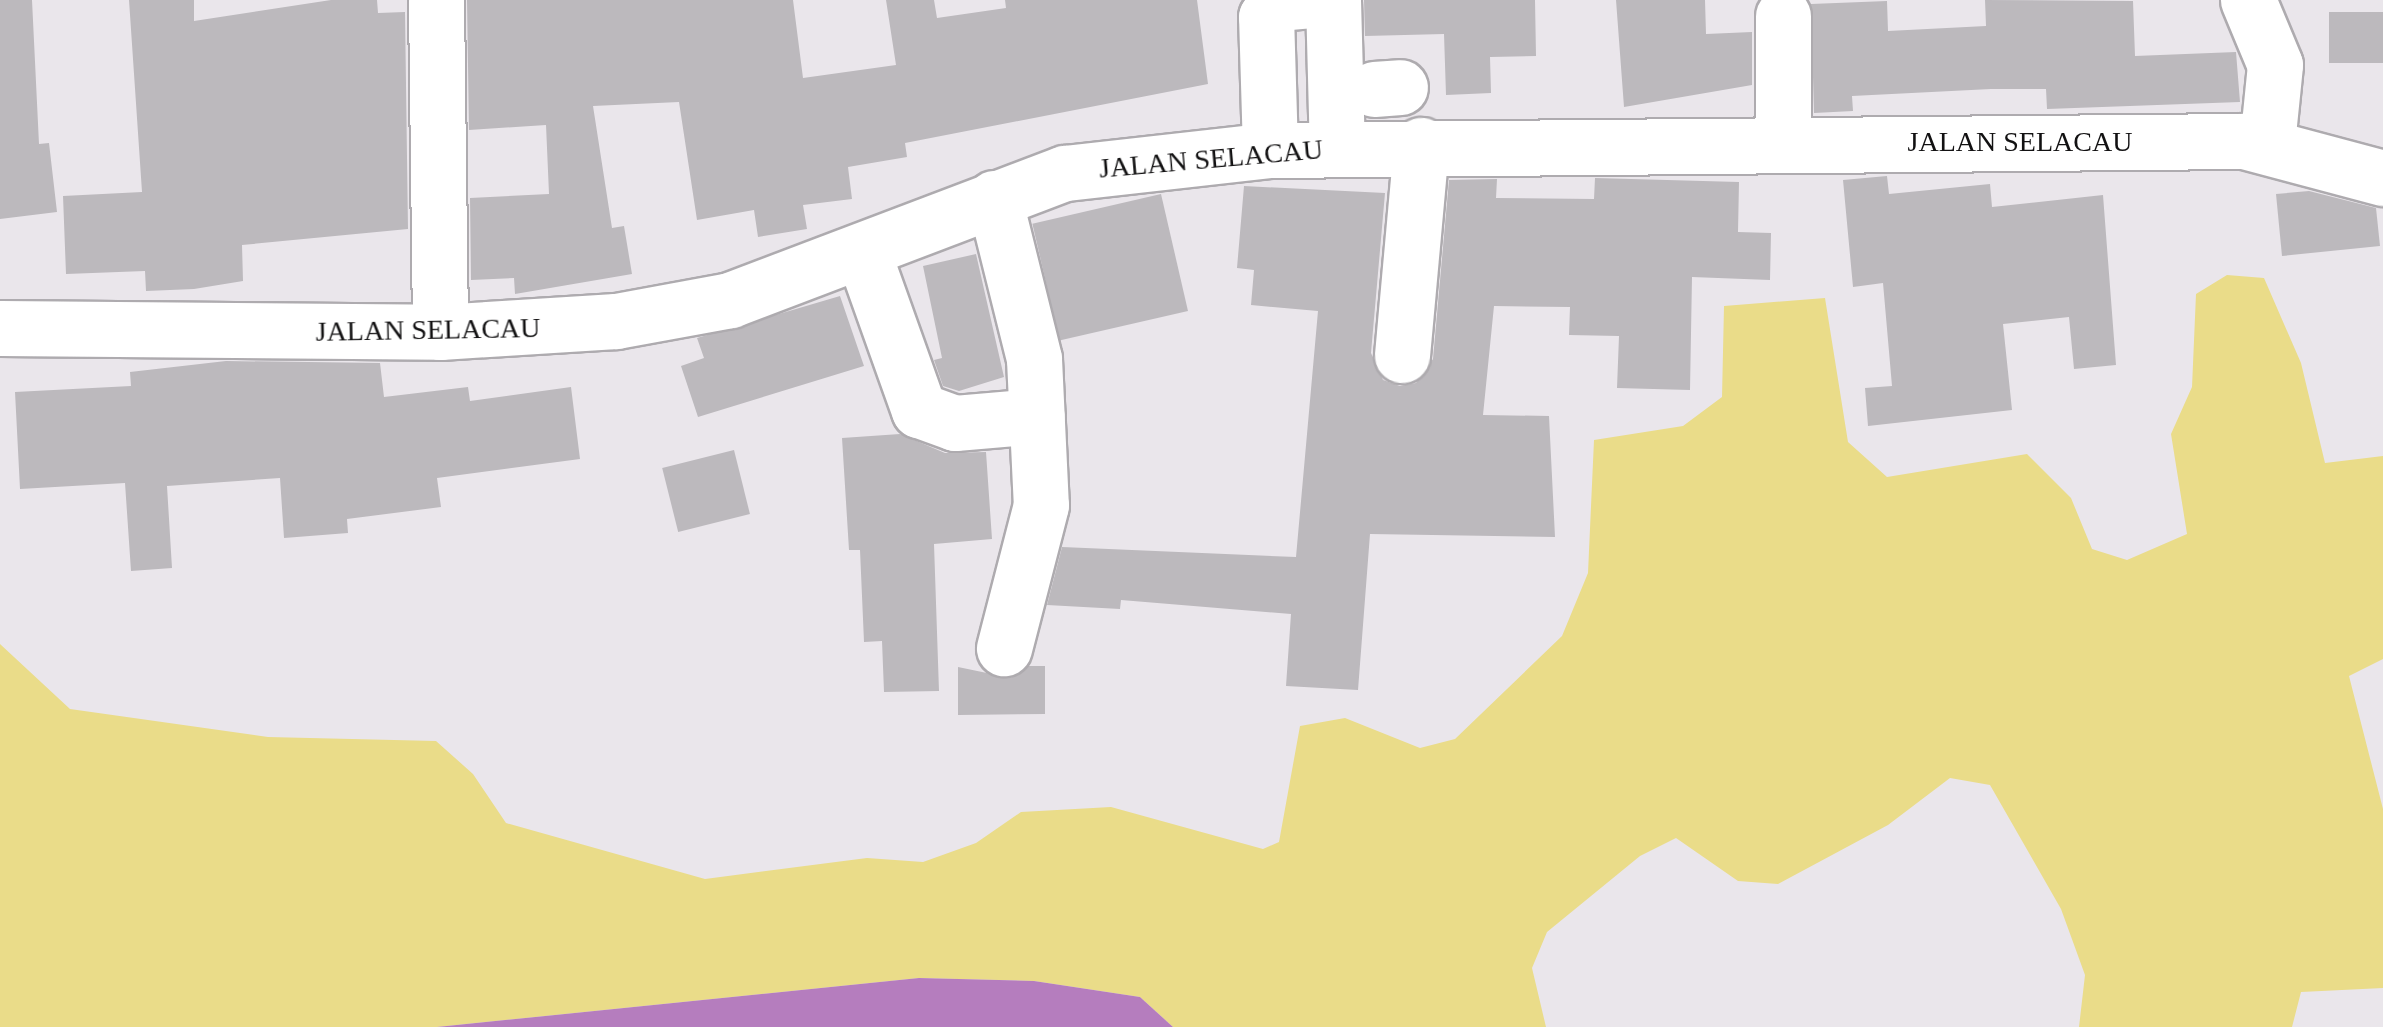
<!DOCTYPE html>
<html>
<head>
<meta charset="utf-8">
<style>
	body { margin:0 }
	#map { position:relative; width:2383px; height:1027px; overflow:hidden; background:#eae6eb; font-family:Georgia,serif }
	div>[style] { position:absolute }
	.green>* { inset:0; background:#eadc89 }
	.water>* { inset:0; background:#b57dbe }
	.building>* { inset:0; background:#bcb9bd; transform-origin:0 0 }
	.roads { filter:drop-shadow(2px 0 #aeabaf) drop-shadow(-2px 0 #aeabaf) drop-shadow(0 2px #aeabaf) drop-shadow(0 -2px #aeabaf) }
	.minor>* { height:55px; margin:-27.5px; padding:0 27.5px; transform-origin:27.5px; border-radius:27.5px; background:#fff }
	span { translate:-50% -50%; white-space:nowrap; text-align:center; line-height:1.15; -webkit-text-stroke:10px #fff; paint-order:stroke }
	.street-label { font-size:28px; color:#121112 }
</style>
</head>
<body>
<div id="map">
	<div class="green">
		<div style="clip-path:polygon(2227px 275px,2264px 278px,2301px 363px,2325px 463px,2383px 456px,2383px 659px,2349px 676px,2383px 809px,2383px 988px,2301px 992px,2292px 1027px,2079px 1027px,2085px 975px,2061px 909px,1990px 785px,1950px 778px,1888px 825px,1778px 884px,1738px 881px,1676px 838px,1640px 856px,1547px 932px,1532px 968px,1546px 1027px,1173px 1027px,1140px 997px,1034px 981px,919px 978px,437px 1027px,0 1027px,0 644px,70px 709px,268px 737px,436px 741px,473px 774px,506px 823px,705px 879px,867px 858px,923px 862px,976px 843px,1021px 812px,1111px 807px,1263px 849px,1279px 842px,1300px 726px,1345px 718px,1420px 748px,1455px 739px,1562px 636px,1588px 573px,1594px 440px,1683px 426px,1722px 397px,1724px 306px,1825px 298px,1848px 442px,1887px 477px,2027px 454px,2071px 498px,2092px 549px,2127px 560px,2187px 534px,2171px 434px,2192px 387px,2196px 294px)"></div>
	</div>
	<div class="water">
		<div style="clip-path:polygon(919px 978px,1034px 981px,1140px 997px,1173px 1027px,437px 1027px)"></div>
	</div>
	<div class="building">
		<div style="clip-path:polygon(0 0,32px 0,39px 144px,49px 143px,57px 212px,0 219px)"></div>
		<div style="clip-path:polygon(129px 0,194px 0,194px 21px,331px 0,377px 0,378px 13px,405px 12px,408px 229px,242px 245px,243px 281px,194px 289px,146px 291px,145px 271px,66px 274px,63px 196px,142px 192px)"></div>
		<div style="clip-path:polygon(467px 0,793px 0,803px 78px,896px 65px,886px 0,934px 0,937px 18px,1006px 8px,1005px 0,1197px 0,1208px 84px,905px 143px,907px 157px,848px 167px,852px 199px,803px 205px,807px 229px,758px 237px,754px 210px,697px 220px,679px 102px,593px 106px,612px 228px,624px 226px,632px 274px,515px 294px,514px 278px,471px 280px,470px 198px,549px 194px,546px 125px,469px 130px)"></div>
		<div style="clip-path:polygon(1364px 0,1535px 0,1536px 56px,1490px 57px,1491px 93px,1446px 95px,1444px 34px,1365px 36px)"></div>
		<div style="clip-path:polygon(1616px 0,1705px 0,1706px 34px,1752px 32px,1752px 85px,1624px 107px)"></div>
		<div style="clip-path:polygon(1985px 0,2133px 1px,2135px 56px,2236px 52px,2240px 102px,2047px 109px,2046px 89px,1991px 89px,1852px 96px,1853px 111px,1814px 113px,1811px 4px,1887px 1px,1888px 31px,1986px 26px)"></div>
		<div style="left:2383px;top:12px;width:51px;height:54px;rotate:90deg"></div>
		<div style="clip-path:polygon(1887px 176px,1889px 194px,1990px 184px,1992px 207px,2103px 195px,2116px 365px,2074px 369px,2069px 317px,2003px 324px,2012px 410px,1868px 426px,1865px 388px,1892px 386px,1883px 283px,1853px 287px,1843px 180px)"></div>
		<div style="clip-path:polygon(1595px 178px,1739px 182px,1738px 232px,1771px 233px,1770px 280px,1692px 277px,1690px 390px,1617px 388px,1619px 336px,1569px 335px,1570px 307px,1494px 306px,1483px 415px,1549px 416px,1555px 537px,1370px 534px,1358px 690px,1286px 686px,1291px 614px,1121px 600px,1120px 609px,1047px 605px,1062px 547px,1296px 557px,1318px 311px,1251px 305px,1254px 270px,1237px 268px,1244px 186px,1385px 193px,1371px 353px,1383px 380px,1400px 386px,1416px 383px,1433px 359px,1449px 180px,1497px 179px,1496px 198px,1594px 199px)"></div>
		<div style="clip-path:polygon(2309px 191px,2376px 208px,2380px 246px,2282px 256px,2276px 194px)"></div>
		<div style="left:1161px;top:194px;width:120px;height:132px;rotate:77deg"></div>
		<div style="clip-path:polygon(976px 254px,1004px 377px,959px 391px,943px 386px,934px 360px,942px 358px,923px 266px)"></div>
		<div style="clip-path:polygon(840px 296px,864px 366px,698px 417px,681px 366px,704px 358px,697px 338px)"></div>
		<div style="clip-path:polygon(226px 361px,380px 363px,384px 397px,468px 387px,470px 401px,571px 387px,580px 459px,437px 478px,441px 507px,347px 519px,348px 533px,284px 538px,280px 478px,167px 486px,172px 568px,131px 571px,125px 483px,20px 489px,15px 392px,131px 386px,130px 372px)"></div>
		<div style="clip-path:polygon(900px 434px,945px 453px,986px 452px,992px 539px,934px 544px,939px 691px,884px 692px,882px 641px,864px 642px,860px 550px,849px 550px,842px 438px)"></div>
		<div style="left:734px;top:450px;width:66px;height:74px;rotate:76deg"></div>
		<div style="clip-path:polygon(1028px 666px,1045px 666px,1045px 714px,958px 715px,958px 667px,1011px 678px)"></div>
	</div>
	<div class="roads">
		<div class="minor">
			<div style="left:436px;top:0;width:332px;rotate:89.3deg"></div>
			<div style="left:1333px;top:0;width:149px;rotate:88.5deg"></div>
			<div style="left:2248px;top:0;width:70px;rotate:67.4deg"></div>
			<div style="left:2275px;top:65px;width:79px;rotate:95.8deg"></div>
			<div style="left:1783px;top:16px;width:126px;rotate:90deg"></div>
			<div style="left:1374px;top:89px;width:26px;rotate:-4deg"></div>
			<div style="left:1270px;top:150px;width:133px;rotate:-91.7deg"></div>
			<div style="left:1266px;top:17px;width:18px;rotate:-52deg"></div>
			<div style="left:1277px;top:3px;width:37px;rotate:-5deg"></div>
			<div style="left:994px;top:198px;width:166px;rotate:76deg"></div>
			<div style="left:1034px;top:359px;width:146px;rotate:87.3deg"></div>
			<div style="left:1041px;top:505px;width:148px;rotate:104.5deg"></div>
			<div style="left:863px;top:253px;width:167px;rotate:70.4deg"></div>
			<div style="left:919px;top:410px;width:38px;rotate:20deg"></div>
			<div style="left:955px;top:423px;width:82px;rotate:-4.9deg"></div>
			<div style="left:0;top:328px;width:440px;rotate:0.5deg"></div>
			<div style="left:440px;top:332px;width:176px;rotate:-3.6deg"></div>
			<div style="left:616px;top:321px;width:116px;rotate:-10.4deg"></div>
			<div style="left:730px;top:300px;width:358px;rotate:-20.8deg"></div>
			<div style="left:1065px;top:173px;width:206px;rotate:-6.4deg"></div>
			<div style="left:1270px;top:150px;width:974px;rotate:-0.53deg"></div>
			<div style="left:2244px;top:141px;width:144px;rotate:14.9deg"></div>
			<div style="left:1402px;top:355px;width:211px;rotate:-84.8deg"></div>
		</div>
	</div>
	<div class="street-label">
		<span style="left:2020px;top:142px">JALAN SELACAU</span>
		<span style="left:1211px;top:159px;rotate:-5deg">JALAN SELACAU</span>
		<span style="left:428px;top:330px;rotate:-1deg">JALAN SELACAU</span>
	</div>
</div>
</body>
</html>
